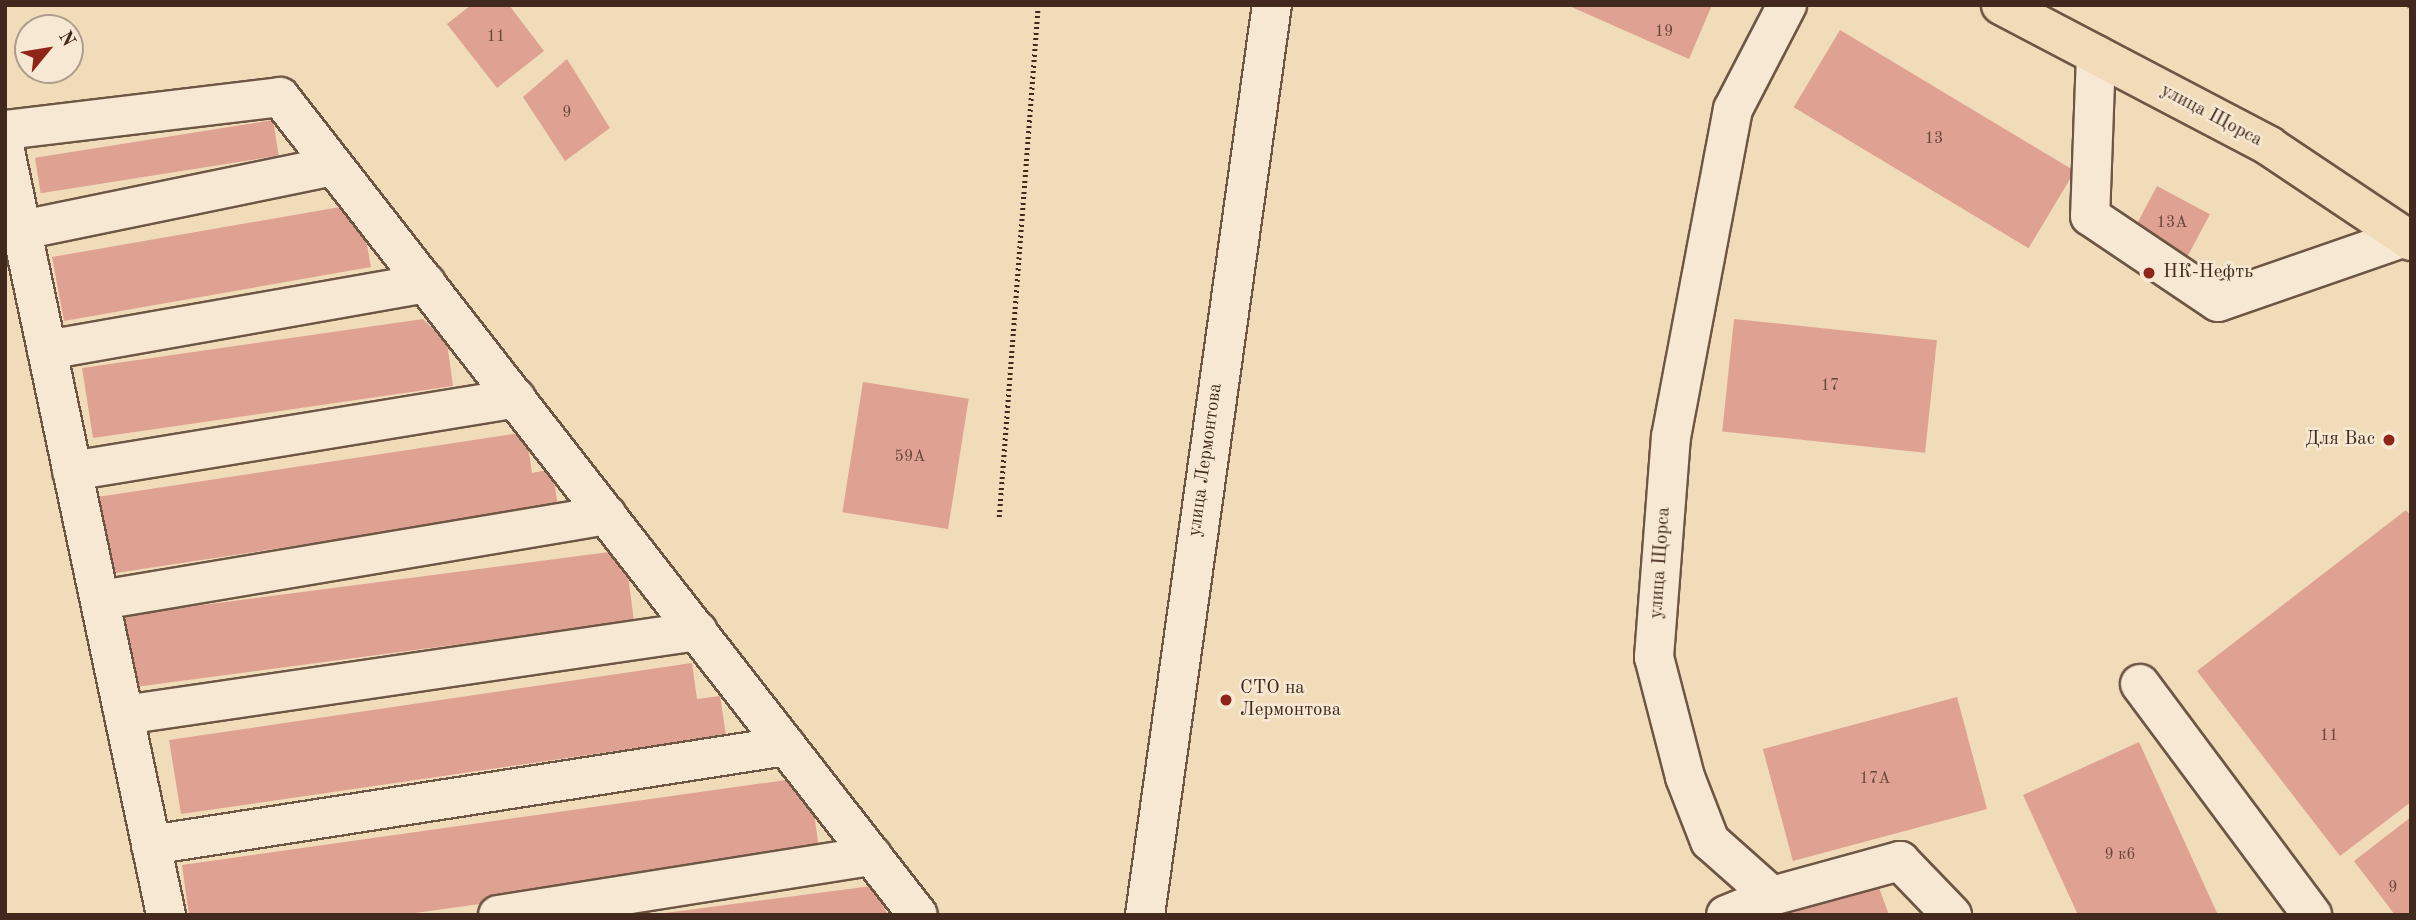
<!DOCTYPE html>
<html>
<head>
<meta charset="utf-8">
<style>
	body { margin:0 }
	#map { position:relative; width:2416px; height:920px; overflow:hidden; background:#f1dcba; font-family:"Old Standard TT",serif }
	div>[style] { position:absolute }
	.building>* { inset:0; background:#dfa192; transform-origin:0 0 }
	.path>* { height:4.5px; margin-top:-2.25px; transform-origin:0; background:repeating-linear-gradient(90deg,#41291d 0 2px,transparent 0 5.5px) }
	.roads { filter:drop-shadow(2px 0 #6d5644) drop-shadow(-2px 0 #6d5644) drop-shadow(0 2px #6d5644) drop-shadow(0 -2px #6d5644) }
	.minor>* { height:38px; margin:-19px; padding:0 19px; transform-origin:19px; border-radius:19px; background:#f6e8d2 }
	.major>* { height:38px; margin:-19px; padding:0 19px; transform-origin:19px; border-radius:19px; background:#f1dcba }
	.rail>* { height:8px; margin-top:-4px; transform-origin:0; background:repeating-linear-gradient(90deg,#f6e8d2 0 16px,#41291d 0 32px); box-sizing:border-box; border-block:2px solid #41291d }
	.dots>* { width:19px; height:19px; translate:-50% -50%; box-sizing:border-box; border:4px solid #f6e8d2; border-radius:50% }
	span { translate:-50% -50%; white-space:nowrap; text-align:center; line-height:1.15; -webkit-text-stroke:5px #f6e8d2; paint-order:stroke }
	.number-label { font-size:16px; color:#68473a }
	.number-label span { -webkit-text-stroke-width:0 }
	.street-label { font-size:19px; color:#41291d }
	.poi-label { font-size:19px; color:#41291d }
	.left { translate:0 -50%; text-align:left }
	.right { translate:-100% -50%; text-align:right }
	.frame { position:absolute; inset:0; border:7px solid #41291d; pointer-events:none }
	.north { position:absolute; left:14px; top:14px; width:70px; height:70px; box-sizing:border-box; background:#f6e8d2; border:2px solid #ae9c8a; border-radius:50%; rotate:60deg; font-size:19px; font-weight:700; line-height:28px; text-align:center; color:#41291d }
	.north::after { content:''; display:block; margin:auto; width:24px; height:32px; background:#8f2418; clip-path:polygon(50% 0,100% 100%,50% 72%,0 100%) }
</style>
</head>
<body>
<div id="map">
	<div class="building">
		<div style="clip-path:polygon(471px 5px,509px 5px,544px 51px,497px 88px,447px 24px)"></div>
		<div style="clip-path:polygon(1567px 5px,1712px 5px,1689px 59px)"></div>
		<div style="left:1840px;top:30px;width:274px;height:90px;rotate:31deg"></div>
		<div style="clip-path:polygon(567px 59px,610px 128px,565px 161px,523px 97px)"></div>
		<div style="left:273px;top:120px;width:36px;height:241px;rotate:81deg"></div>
		<div style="left:2157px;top:186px;width:60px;height:52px;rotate:28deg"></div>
		<div style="clip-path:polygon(340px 207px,365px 234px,371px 267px,64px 321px,52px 257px)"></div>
		<div style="clip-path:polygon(423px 319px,447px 343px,453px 386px,93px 438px,82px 368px)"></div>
		<div style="left:1734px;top:319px;width:204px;height:113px;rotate:6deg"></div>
		<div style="left:863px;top:382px;width:107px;height:132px;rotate:9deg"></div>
		<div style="clip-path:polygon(526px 432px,532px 473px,552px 469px,558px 506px,96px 576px,84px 499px)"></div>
		<div style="clip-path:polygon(2406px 510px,2411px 516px,2411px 802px,2340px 856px,2197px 671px)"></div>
		<div style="clip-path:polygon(609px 552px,627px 568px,634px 621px,120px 689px,111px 617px)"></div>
		<div style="clip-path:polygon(692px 663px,697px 699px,720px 696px,726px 735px,181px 814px,169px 740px)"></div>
		<div style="left:1957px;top:697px;width:116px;height:201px;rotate:75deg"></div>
		<div style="clip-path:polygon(2139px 742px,2218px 915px,2078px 915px,2023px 795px)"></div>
		<div style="clip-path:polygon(786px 780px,813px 805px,820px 856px,401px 915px,189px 915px,182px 865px)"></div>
		<div style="clip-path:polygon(2411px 817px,2411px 915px,2395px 915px,2354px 861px)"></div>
		<div style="clip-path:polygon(1877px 882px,1889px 915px,1789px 915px,1789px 914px)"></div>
		<div style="clip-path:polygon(872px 886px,888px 915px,665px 915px,665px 913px)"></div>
	</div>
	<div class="path">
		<div style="left:999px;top:517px;width:513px;rotate:-85.64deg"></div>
	</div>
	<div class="roads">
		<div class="minor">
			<div style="left:1787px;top:5px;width:117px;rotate:117.4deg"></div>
			<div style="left:1733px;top:109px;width:333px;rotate:100.7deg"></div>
			<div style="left:1671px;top:436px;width:222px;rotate:94.4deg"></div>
			<div style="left:1654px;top:657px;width:124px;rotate:75.5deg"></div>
			<div style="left:1685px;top:777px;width:69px;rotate:68.7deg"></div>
			<div style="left:1710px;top:841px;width:83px;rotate:41.6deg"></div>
			<div style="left:1772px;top:896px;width:133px;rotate:-15.3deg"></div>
			<div style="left:1900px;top:861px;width:75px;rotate:46.1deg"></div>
			<div style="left:2096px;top:55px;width:161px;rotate:92.1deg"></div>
			<div style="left:2090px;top:216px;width:154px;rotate:33.9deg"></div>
			<div style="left:2218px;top:302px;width:199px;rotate:-19.1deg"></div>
			<div style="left:5px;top:130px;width:277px;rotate:-6.8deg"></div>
			<div style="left:280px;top:97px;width:1037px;rotate:52.05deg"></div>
			<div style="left:5px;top:151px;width:781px;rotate:78.1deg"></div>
			<div style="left:22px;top:230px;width:318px;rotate:-11.6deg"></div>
			<div style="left:47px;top:350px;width:385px;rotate:-10deg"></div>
			<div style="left:72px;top:471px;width:450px;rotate:-9.3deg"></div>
			<div style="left:101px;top:600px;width:513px;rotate:-9.54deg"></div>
			<div style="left:2140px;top:684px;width:288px;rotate:53.3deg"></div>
			<div style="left:124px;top:715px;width:580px;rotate:-8.33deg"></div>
			<div style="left:151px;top:845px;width:643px;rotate:-8.86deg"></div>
			<div style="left:498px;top:915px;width:379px;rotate:-9deg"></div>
			<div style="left:1145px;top:915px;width:919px;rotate:-82.06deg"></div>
			<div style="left:1726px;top:915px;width:50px;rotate:-22.4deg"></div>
		</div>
		<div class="major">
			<div style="left:2001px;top:5px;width:303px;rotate:27.7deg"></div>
			<div style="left:2269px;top:146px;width:171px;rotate:33.8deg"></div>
		</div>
	</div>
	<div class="rail">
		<div style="left:2410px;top:5px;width:1px;rotate:45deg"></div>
	</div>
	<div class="dots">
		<div style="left:2149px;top:273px;background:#8f2418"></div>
		<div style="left:2389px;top:440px;background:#8f2418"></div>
		<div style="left:1226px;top:700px;background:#8f2418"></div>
	</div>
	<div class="number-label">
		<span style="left:1664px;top:32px">19</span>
		<span style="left:496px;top:37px">11</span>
		<span style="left:567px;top:113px">9</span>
		<span style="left:1934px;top:139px">13</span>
		<span style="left:2172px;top:223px">13А</span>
		<span style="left:1830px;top:386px">17</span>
		<span style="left:910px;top:457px">59А</span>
		<span style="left:2329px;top:736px">11</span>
		<span style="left:1875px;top:779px">17А</span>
		<span style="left:2120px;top:855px">9 к6</span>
		<span style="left:2393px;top:888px">9</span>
	</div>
	<div class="street-label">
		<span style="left:2211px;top:116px;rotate:28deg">улица Щорса</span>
		<span style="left:1206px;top:460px;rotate:-82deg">улица Лермонтова</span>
		<span style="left:1661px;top:563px;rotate:-86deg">улица Щорса</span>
	</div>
	<div class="poi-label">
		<span class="left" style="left:2163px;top:273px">НК-Нефть</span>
		<span class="right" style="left:2375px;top:440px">Для Вас</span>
		<span class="left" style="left:1240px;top:700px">СТО на<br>Лермонтова</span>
	</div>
	<div class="frame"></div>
	<div class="north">N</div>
</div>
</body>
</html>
